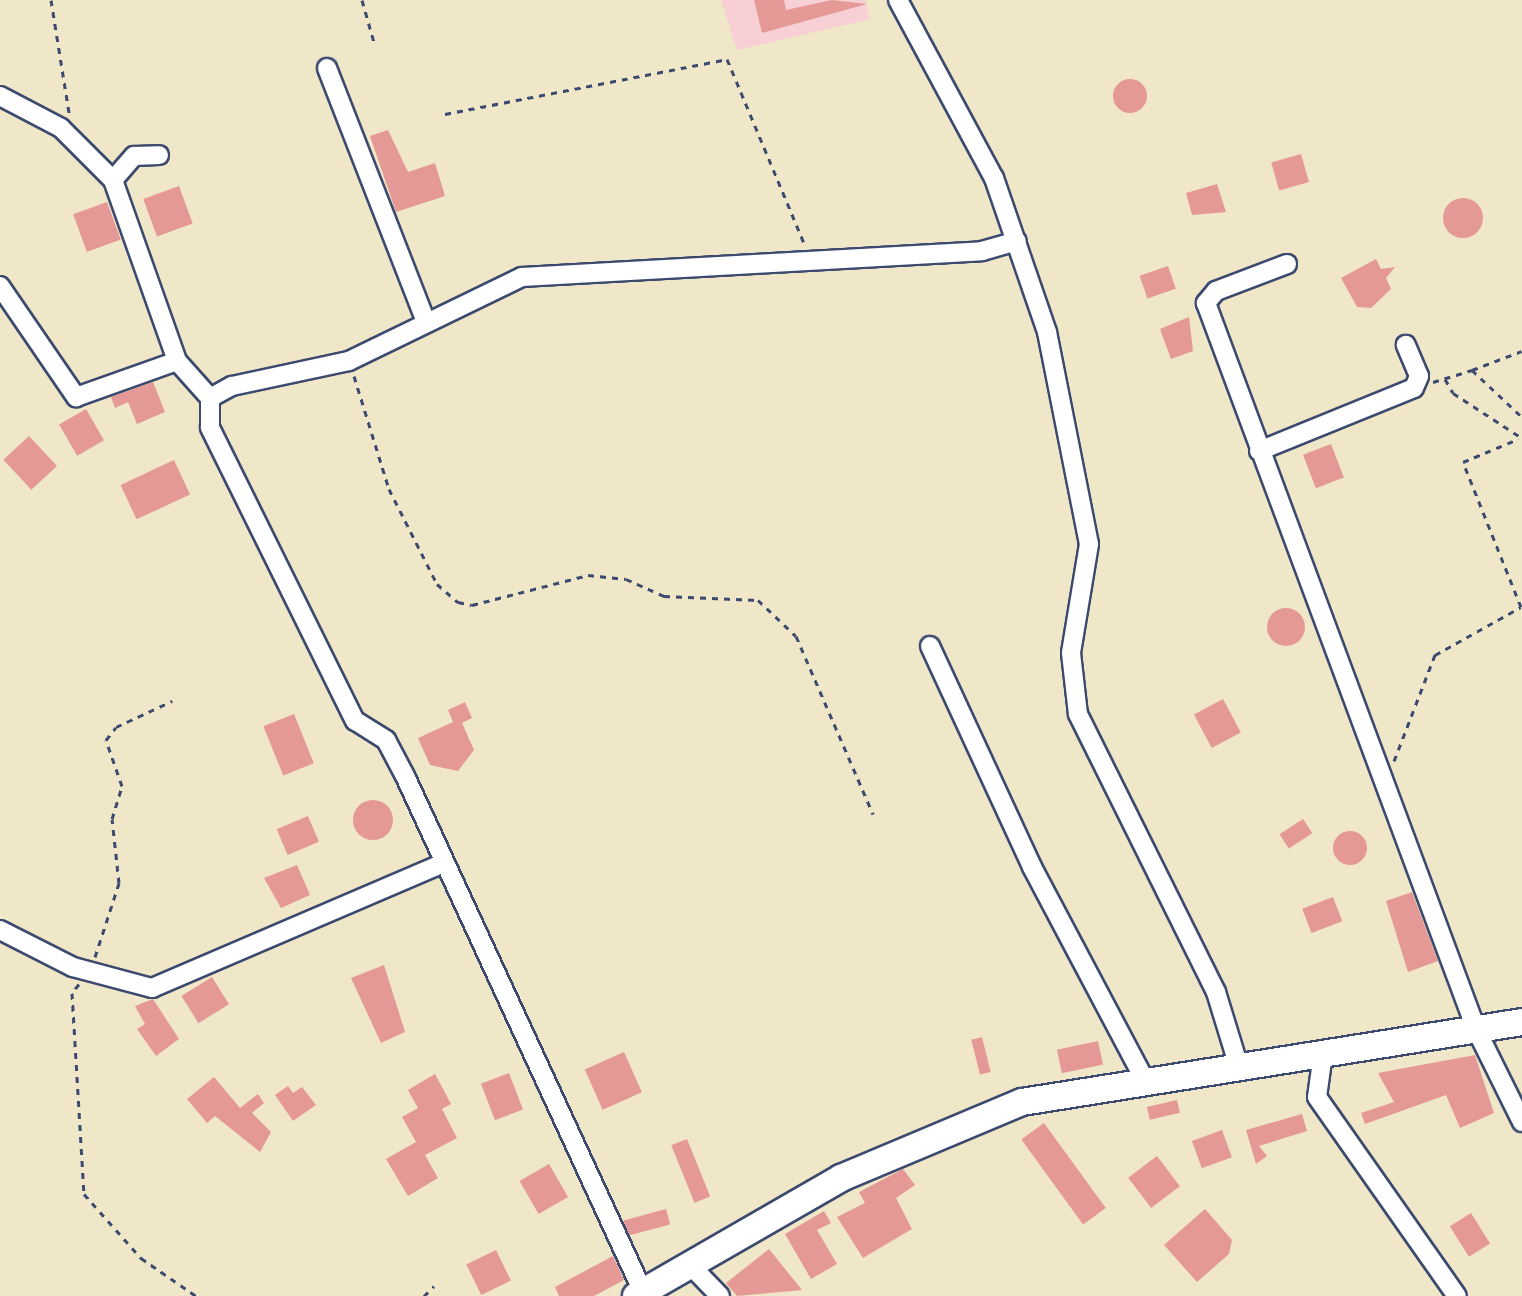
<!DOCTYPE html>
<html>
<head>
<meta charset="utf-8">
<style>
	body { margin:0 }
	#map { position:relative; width:1522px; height:1296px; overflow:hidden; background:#f0e6c8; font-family:"Libre Bodoni",serif }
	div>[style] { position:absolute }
	.built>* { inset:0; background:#f7cfd5 }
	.building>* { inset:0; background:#e59996; transform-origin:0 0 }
	.round { border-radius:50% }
	.path>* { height:3px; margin-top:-1.5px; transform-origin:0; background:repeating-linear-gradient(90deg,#3b4a6e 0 6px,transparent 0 12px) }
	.roads { filter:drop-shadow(2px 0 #3b4a6e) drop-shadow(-2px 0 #3b4a6e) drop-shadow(0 2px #3b4a6e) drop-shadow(0 -2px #3b4a6e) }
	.minor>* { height:18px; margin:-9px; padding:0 9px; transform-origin:9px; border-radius:9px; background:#fff }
	.highway>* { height:26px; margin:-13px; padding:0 13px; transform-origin:13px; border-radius:13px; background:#fff }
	span { translate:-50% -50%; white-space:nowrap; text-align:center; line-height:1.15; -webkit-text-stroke:7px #fcf5e5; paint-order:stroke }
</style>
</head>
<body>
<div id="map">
	<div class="built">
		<div style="clip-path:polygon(721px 0,865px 0,870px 19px,737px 50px)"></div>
	</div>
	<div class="building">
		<div style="clip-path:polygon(754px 0,784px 0,786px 10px,832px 0,867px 4px,762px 33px)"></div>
		<div class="round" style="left:1113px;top:79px;width:34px;height:34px"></div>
		<div style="clip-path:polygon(388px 130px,408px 172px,435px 163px,445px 196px,396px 212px,370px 136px)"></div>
		<div style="left:1301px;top:154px;width:29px;height:31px;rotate:74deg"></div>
		<div style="clip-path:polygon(1217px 184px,1226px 212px,1192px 215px,1186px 193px)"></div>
		<div style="left:179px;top:186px;width:40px;height:38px;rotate:70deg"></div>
		<div class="round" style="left:1443px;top:198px;width:40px;height:40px"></div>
		<div style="left:107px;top:202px;width:40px;height:36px;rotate:70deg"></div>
		<div style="clip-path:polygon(1376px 259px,1381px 269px,1395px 267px,1386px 278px,1391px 289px,1371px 308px,1357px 307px,1341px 278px)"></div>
		<div style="left:1168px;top:266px;width:24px;height:30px;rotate:71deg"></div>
		<div style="clip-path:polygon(1189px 317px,1193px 351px,1171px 359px,1160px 329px)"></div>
		<div style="clip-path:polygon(153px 382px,165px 412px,137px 424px,128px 402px,115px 408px,111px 397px)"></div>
		<div style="left:86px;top:409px;width:36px;height:31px;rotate:60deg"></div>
		<div style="left:29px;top:436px;width:41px;height:35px;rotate:47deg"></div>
		<div style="left:1331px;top:444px;width:36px;height:30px;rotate:69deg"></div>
		<div style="left:174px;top:460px;width:38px;height:59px;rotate:65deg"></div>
		<div class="round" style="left:1267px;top:608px;width:38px;height:38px"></div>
		<div style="left:1223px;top:699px;width:38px;height:33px;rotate:62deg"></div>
		<div style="clip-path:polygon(465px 702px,472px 718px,462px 723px,474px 750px,458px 771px,430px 765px,418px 738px,453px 722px,448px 710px)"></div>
		<div style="left:294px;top:714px;width:53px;height:33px;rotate:68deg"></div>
		<div class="round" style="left:353px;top:800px;width:40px;height:40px"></div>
		<div style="left:308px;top:816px;width:28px;height:34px;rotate:67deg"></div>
		<div style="left:1303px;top:819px;width:17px;height:28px;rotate:57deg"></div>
		<div class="round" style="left:1333px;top:831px;width:34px;height:34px"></div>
		<div style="clip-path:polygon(297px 865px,310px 895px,281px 908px,264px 878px)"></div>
		<div style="clip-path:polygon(1412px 892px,1438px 961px,1408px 972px,1386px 901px)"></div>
		<div style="left:1333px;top:897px;width:26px;height:33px;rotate:69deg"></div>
		<div style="clip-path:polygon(384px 965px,405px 1032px,381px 1043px,351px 978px)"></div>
		<div style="left:212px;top:977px;width:32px;height:36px;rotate:58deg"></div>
		<div style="clip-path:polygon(153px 999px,179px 1039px,156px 1056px,137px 1029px,145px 1024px,135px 1006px)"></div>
		<div style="left:982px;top:1037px;width:36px;height:11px;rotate:76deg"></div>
		<div style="left:1098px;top:1041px;width:24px;height:42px;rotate:78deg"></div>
		<div style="left:624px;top:1052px;width:44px;height:43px;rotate:66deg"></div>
		<div style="clip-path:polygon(1475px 1055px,1494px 1113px,1460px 1128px,1446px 1095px,1365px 1124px,1361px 1113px,1394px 1102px,1378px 1073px)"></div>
		<div style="left:509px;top:1073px;width:39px;height:30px;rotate:69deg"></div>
		<div style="clip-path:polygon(435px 1074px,451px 1104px,442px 1109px,457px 1138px,425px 1155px,438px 1178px,408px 1196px,386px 1159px,416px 1142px,402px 1117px,418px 1108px,408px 1090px)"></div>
		<div style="clip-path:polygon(214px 1077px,240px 1108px,258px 1094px,264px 1103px,252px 1113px,271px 1132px,260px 1152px,215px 1116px,207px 1123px,187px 1099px)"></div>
		<div style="clip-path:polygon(288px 1086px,293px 1093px,302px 1087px,316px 1105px,293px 1121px,275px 1095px)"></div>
		<div style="left:1177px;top:1100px;width:13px;height:31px;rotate:77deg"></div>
		<div style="clip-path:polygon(1302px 1114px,1307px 1131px,1259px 1146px,1267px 1156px,1256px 1164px,1246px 1130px)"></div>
		<div style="left:1044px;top:1123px;width:105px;height:28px;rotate:54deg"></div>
		<div style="left:1222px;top:1130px;width:29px;height:32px;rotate:70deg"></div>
		<div style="left:687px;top:1139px;width:62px;height:17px;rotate:68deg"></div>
		<div style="left:1157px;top:1156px;width:38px;height:36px;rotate:53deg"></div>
		<div style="left:549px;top:1164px;width:38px;height:34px;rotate:60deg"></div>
		<div style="clip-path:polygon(903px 1169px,915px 1185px,896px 1198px,912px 1229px,863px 1258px,837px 1217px,865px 1203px,859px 1192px)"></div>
		<div style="left:666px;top:1209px;width:16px;height:44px;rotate:75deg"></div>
		<div style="clip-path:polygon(1205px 1209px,1232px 1240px,1229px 1254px,1197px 1282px,1164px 1245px)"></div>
		<div style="clip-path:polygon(824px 1211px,831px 1223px,817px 1230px,837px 1264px,811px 1279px,785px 1234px)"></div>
		<div style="left:1471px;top:1213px;width:36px;height:25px;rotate:58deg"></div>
		<div style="clip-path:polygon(769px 1249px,802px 1290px,737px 1296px,726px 1283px)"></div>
		<div style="left:496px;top:1250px;width:34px;height:33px;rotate:64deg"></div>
		<div style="clip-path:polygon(613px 1256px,624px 1280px,594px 1296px,559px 1296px,555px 1287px)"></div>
	</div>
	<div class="path">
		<div style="left:51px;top:0;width:114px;rotate:80.9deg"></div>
		<div style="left:362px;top:0;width:44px;rotate:74.1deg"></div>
		<div style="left:445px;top:114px;width:287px;rotate:-11deg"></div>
		<div style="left:727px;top:59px;width:199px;rotate:67.3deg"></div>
		<div style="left:1472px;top:370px;width:53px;rotate:-20.8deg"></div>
		<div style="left:354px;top:376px;width:118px;rotate:72.8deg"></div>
		<div style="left:389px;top:489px;width:106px;rotate:63.2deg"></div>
		<div style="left:437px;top:584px;width:28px;rotate:41deg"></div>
		<div style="left:458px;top:602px;width:14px;rotate:12deg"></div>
		<div style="left:472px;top:605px;width:120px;rotate:-14.5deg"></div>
		<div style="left:588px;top:575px;width:38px;rotate:6deg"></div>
		<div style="left:626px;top:579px;width:42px;rotate:24.1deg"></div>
		<div style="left:664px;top:596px;width:94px;rotate:2.4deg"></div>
		<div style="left:758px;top:600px;width:52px;rotate:43.5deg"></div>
		<div style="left:796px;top:636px;width:194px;rotate:66.6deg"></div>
		<div style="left:1445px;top:379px;width:16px;rotate:60deg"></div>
		<div style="left:1453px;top:393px;width:82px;rotate:33.1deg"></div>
		<div style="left:1433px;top:382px;width:41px;rotate:-17.1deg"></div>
		<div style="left:1472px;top:370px;width:69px;rotate:43.2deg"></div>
		<div style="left:1394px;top:761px;width:114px;rotate:-68.9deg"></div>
		<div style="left:1435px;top:655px;width:98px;rotate:-29.2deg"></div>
		<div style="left:1521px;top:607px;width:156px;rotate:-111.8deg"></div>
		<div style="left:1463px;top:462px;width:60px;rotate:-22.7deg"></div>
		<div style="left:95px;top:957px;width:78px;rotate:-72deg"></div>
		<div style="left:119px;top:883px;width:64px;rotate:-96.2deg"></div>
		<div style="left:112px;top:819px;width:34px;rotate:-73deg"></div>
		<div style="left:122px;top:786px;width:49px;rotate:-109.2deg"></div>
		<div style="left:106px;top:740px;width:16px;rotate:-52deg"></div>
		<div style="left:116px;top:727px;width:62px;rotate:-24.9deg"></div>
		<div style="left:79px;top:984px;width:11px;rotate:128deg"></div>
		<div style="left:72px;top:993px;width:201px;rotate:86.6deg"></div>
		<div style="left:84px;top:1194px;width:86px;rotate:48.3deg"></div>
		<div style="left:141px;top:1258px;width:67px;rotate:34.6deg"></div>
		<div style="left:424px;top:1296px;width:14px;rotate:-45deg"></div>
	</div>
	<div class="roads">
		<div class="minor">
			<div style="left:898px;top:0;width:202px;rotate:61.7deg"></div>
			<div style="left:994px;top:178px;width:163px;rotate:71deg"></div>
			<div style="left:1047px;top:332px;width:216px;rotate:78.8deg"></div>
			<div style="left:1089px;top:544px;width:110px;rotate:99.4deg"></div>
			<div style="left:1071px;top:653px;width:61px;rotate:83.5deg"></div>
			<div style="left:1078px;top:714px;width:310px;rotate:63.6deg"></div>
			<div style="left:1216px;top:992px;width:78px;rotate:73deg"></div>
			<div style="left:327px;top:68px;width:270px;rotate:68.7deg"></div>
			<div style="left:0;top:96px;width:69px;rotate:27.7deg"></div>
			<div style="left:61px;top:128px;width:74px;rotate:45deg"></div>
			<div style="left:113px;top:180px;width:192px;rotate:70.5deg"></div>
			<div style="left:177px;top:361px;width:50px;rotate:48.3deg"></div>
			<div style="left:113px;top:180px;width:32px;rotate:-49deg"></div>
			<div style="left:134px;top:156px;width:25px;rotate:-2deg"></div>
			<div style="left:1287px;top:264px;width:76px;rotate:159.2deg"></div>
			<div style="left:1216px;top:291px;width:16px;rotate:130deg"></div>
			<div style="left:1206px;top:303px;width:775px;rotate:69.6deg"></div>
			<div style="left:1476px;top:1029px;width:104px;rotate:63.7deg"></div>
			<div style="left:0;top:286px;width:135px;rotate:55.6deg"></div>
			<div style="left:76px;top:397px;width:107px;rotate:-19.6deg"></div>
			<div style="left:1259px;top:451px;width:167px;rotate:-22.1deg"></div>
			<div style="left:1414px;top:388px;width:13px;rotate:-67deg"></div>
			<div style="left:1419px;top:376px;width:34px;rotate:-113deg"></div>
			<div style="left:930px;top:646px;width:243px;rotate:65.2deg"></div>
			<div style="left:1032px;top:867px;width:243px;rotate:62.1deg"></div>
			<div style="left:0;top:930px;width:82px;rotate:26.9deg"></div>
			<div style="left:73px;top:967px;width:82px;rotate:14.9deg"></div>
			<div style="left:152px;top:988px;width:318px;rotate:-23.2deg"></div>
			<div style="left:1323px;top:1054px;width:43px;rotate:97.9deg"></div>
			<div style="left:1317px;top:1097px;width:243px;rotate:54.9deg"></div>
			<div style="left:690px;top:1265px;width:43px;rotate:45.9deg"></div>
			<div style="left:643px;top:1292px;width:568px;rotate:-114.76deg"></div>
			<div style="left:405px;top:776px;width:41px;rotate:-117.8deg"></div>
			<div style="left:386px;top:740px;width:36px;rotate:-148deg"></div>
			<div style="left:355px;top:721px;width:328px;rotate:-116.3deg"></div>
			<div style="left:210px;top:427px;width:29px;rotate:-90deg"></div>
			<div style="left:210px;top:398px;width:25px;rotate:-29deg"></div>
			<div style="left:232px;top:386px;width:120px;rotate:-12.1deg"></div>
			<div style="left:349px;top:361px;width:192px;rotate:-25.9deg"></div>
			<div style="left:522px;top:277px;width:461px;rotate:-3.2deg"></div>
			<div style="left:982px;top:251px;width:36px;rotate:-16deg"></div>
		</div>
		<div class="highway">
			<div style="left:636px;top:1296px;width:237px;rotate:-29.9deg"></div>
			<div style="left:841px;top:1178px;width:196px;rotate:-22.8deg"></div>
			<div style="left:1022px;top:1102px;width:506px;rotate:-9.09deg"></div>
		</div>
	</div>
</div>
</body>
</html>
